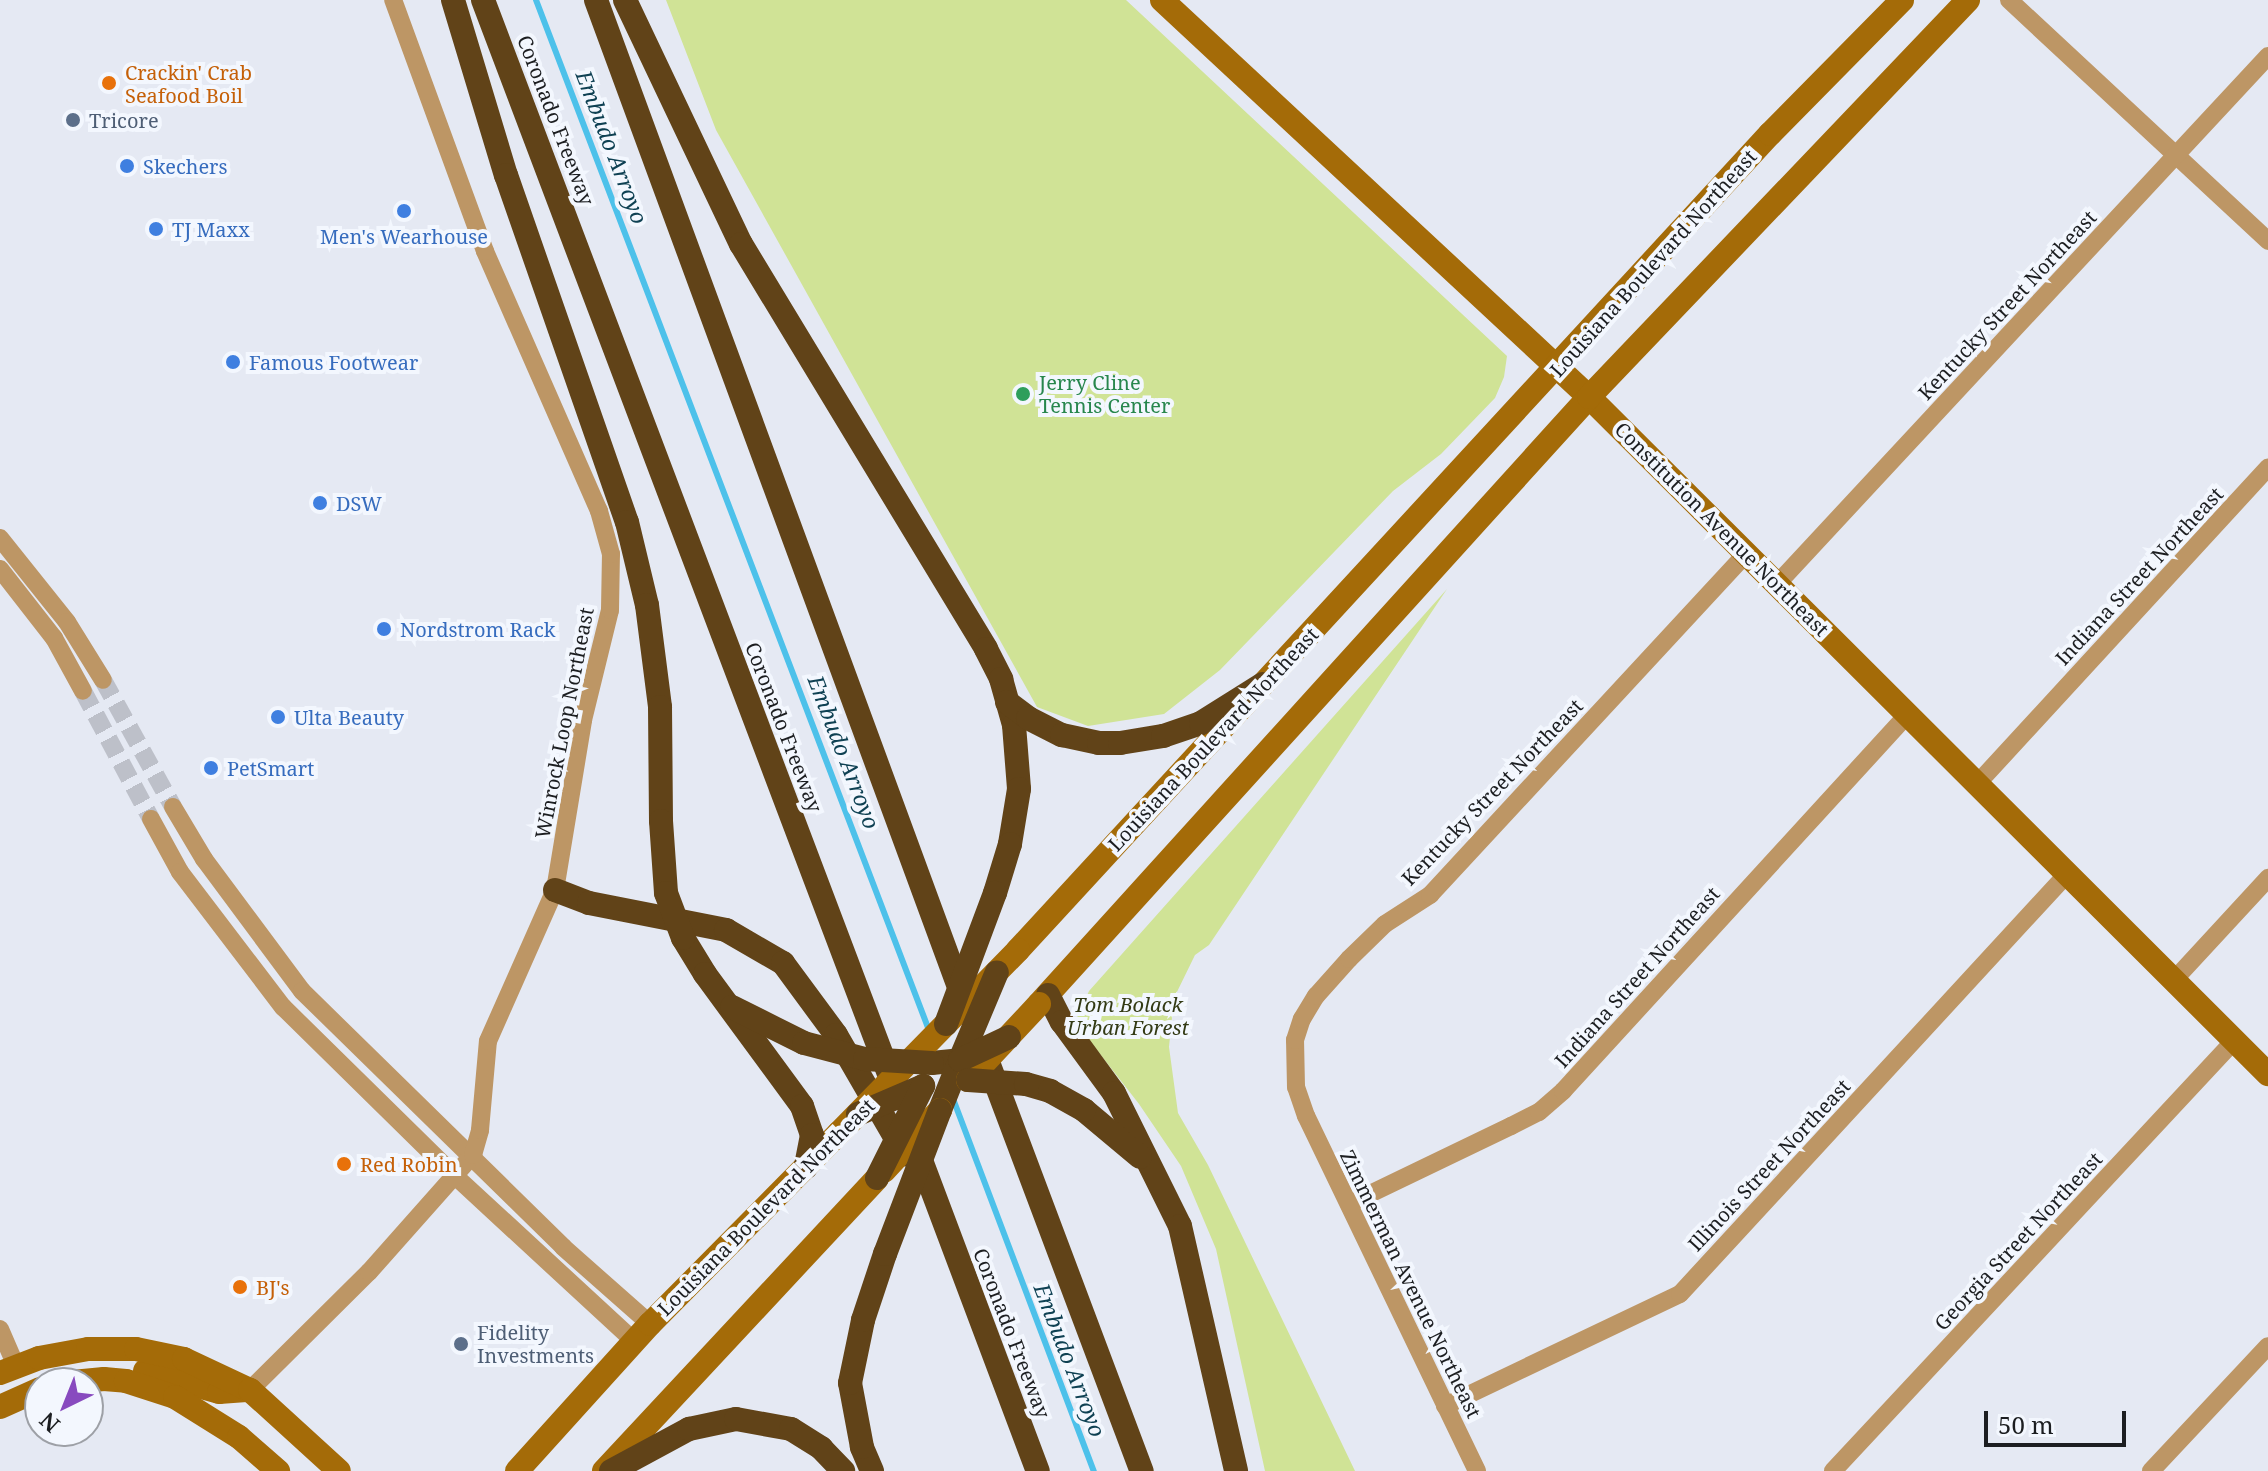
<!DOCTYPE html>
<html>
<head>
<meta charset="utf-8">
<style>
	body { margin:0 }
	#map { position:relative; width:2268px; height:1471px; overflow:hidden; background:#e5e9f3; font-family:"Noto Serif",serif }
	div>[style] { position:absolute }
	.green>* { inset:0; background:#d0e396 }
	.stream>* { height:6px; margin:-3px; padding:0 3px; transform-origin:3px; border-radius:3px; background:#4dc1ea }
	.street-tunnel>* { height:18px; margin-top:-9px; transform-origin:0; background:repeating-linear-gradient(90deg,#bdc0c9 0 18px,transparent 0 27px) }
	.street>* { height:18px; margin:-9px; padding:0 9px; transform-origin:9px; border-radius:9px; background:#bd9665 }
	.secondary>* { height:24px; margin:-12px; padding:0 12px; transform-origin:12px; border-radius:12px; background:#a46b08 }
	.highway>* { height:24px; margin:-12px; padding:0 12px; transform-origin:12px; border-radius:12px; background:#614318 }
	.secondary-bridge>* { height:24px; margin:-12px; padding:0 12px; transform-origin:12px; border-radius:12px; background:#a46b08 }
	.highway-bridge>* { height:24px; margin:-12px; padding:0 12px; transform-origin:12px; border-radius:12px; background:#614318 }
	.dots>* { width:22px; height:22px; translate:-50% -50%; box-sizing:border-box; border:4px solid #f3f7fe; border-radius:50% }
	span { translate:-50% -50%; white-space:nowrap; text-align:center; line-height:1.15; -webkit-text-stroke:8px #f3f7fe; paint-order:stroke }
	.food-label { font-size:20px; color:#c56008 }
	.left { translate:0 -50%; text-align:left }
	.service-label { font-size:20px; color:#4e5e75 }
	.street-label { font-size:20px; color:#1c1e21 }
	.shop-label { font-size:20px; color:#366cbe }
	.leisure-label { font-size:20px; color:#27864d }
	.park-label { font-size:20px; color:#333a14; font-style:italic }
	.water-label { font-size:22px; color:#0f4153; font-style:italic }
	.north { position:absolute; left:24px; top:1367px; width:80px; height:80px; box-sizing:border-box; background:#f3f7fe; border:2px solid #9da0a6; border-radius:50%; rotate:223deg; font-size:22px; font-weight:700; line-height:32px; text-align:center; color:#1c1e21 }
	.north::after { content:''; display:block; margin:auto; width:28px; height:36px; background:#884abf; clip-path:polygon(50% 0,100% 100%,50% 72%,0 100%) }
	.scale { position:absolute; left:1984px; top:1411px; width:142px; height:36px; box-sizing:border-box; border:4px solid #1c1e21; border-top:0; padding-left:10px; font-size:24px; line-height:28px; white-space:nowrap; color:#1c1e21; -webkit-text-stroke:6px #f3f7fe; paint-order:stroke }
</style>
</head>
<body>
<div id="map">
	<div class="green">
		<div style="clip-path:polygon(666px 0,1126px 0,1507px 356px,1504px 377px,1495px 398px,1441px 454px,1393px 491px,1220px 670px,1164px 714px,1088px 726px,1037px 707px,716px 130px)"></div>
		<div style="clip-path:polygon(1447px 589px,1209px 945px,1195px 955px,1174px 998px,1169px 1047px,1178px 1113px,1208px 1165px,1355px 1471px,1265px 1471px,1216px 1249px,1181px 1166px,1139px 1104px,1075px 1022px,1089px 991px)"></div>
	</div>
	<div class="stream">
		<div style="left:536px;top:0;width:1106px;rotate:69.12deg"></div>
		<div style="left:952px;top:1096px;width:401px;rotate:69.3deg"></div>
	</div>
	<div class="street-tunnel">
		<div style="left:103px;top:680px;width:145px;rotate:61.1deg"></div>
		<div style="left:83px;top:691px;width:145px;rotate:62deg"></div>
	</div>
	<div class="street">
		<div style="left:2009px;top:0;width:354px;rotate:42.9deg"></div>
		<div style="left:0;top:538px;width:107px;rotate:51.4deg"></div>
		<div style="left:67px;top:622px;width:68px;rotate:58.2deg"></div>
		<div style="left:0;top:569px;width:88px;rotate:52deg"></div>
		<div style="left:54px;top:638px;width:60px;rotate:61.3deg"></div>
		<div style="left:1777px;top:584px;width:721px;rotate:-47.08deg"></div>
		<div style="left:1977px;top:784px;width:430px;rotate:-47.4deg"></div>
		<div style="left:173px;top:807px;width:61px;rotate:59.2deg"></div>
		<div style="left:204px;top:859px;width:164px;rotate:53.4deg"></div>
		<div style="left:302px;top:991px;width:366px;rotate:44.4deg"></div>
		<div style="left:563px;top:1247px;width:116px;rotate:41.5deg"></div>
		<div style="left:151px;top:819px;width:60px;rotate:61.3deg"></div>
		<div style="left:180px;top:872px;width:170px;rotate:52.7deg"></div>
		<div style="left:283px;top:1007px;width:240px;rotate:44.5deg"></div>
		<div style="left:454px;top:1175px;width:245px;rotate:42.7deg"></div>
		<div style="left:2174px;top:980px;width:139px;rotate:-47.3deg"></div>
		<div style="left:1349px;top:1204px;width:180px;rotate:-25.7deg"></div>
		<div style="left:1511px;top:1126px;width:31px;rotate:-27deg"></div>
		<div style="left:1539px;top:1112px;width:32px;rotate:-41deg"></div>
		<div style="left:1563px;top:1091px;width:511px;rotate:-47.54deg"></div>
		<div style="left:0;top:1329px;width:40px;rotate:66.6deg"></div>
		<div style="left:250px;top:1390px;width:168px;rotate:-44.8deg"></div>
		<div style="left:369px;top:1272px;width:157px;rotate:-48.4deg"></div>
		<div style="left:473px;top:1155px;width:26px;rotate:-74deg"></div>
		<div style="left:480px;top:1130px;width:89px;rotate:-84.9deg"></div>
		<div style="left:488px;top:1041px;width:165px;rotate:-66.1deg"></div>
		<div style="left:555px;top:890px;width:172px;rotate:-80.6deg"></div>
		<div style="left:583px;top:720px;width:113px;rotate:-76.2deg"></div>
		<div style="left:610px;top:610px;width:56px;rotate:-89deg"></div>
		<div style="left:611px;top:554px;width:45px;rotate:-105.6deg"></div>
		<div style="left:599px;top:511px;width:284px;rotate:-113.7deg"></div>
		<div style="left:485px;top:251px;width:267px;rotate:-110.1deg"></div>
		<div style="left:1445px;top:1406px;width:260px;rotate:-25.5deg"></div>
		<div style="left:1680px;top:1294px;width:571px;rotate:-47.34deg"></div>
		<div style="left:1477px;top:1471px;width:394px;rotate:-115.7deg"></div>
		<div style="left:1306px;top:1116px;width:31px;rotate:-109deg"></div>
		<div style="left:1296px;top:1087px;width:47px;rotate:-91.2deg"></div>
		<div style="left:1295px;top:1040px;width:22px;rotate:-72deg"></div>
		<div style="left:1302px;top:1019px;width:27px;rotate:-59deg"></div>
		<div style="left:1316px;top:996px;width:50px;rotate:-48.3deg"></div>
		<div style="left:1349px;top:959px;width:50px;rotate:-44.2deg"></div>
		<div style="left:1385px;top:924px;width:54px;rotate:-32.8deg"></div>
		<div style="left:1430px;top:895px;width:466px;rotate:-47.2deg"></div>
		<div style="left:1833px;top:1471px;width:588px;rotate:-47deg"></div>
		<div style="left:2151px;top:1471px;width:171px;rotate:-46.9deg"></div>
	</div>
	<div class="secondary">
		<div style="left:1162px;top:0;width:583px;rotate:42.91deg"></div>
		<div style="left:1589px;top:397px;width:959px;rotate:44.92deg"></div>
		<div style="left:1018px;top:950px;width:1110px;rotate:-47.34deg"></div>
		<div style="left:1770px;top:134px;width:188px;rotate:-45.4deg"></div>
		<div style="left:1039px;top:1004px;width:819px;rotate:-47.82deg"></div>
		<div style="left:1589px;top:397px;width:549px;rotate:-46.33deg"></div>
		<div style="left:145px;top:1371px;width:77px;rotate:15.8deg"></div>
		<div style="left:219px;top:1392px;width:31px;rotate:-4deg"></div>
		<div style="left:0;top:1373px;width:42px;rotate:-21deg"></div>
		<div style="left:39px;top:1358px;width:50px;rotate:-10.4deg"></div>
		<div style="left:88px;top:1349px;width:48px"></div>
		<div style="left:136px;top:1349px;width:49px;rotate:11.8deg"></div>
		<div style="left:184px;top:1359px;width:73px;rotate:25.2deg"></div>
		<div style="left:250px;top:1390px;width:120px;rotate:42.3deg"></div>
		<div style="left:62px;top:1383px;width:42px;rotate:-5.4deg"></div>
		<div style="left:104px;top:1379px;width:22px;rotate:5deg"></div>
		<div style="left:126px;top:1381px;width:52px;rotate:18.1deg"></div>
		<div style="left:175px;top:1397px;width:75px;rotate:32deg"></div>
		<div style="left:239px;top:1437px;width:52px;rotate:41.1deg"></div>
		<div style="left:0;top:1407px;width:44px;rotate:-24.2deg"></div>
		<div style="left:517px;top:1471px;width:198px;rotate:-47.9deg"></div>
		<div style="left:650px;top:1324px;width:269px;rotate:-45.3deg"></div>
		<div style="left:604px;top:1471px;width:400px;rotate:-47deg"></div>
	</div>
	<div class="highway">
		<div style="left:453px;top:0;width:183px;rotate:73.2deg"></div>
		<div style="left:506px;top:175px;width:367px;rotate:70.8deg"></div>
		<div style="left:627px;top:522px;width:85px;rotate:76.5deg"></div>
		<div style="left:647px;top:605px;width:103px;rotate:82.7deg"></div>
		<div style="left:660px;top:707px;width:114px;rotate:89.5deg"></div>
		<div style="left:661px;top:821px;width:72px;rotate:86deg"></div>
		<div style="left:483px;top:0;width:1154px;rotate:69.29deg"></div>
		<div style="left:596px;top:0;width:1067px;rotate:69.81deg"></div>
		<div style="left:625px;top:0;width:270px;rotate:64.6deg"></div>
		<div style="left:741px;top:244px;width:473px;rotate:58.8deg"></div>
		<div style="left:986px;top:649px;width:34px;rotate:63deg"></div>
		<div style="left:1001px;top:679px;width:48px;rotate:74.2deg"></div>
		<div style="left:1014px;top:725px;width:64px;rotate:85.5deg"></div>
		<div style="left:1019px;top:789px;width:56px;rotate:99.3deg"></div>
		<div style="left:1010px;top:844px;width:51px;rotate:107deg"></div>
		<div style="left:1007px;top:702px;width:26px;rotate:37deg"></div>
		<div style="left:1028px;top:718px;width:38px;rotate:27deg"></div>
		<div style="left:1062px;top:735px;width:38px;rotate:12deg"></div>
		<div style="left:1099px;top:743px;width:21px"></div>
		<div style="left:1120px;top:743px;width:44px;rotate:-9.2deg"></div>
		<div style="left:1163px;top:736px;width:40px;rotate:-18.9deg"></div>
		<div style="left:1201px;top:723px;width:73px;rotate:-32.2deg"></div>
		<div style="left:555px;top:890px;width:36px;rotate:21deg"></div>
		<div style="left:589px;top:903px;width:140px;rotate:11.1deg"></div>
		<div style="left:726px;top:930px;width:66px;rotate:30.1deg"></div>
		<div style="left:783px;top:963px;width:89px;rotate:53.6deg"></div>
		<div style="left:836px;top:1035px;width:138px;rotate:59.9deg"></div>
		<div style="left:683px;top:938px;width:42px;rotate:58.6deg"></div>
		<div style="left:705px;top:974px;width:164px;rotate:53.7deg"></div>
		<div style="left:802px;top:1106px;width:31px;rotate:71deg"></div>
		<div style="left:812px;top:1135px;width:33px;rotate:101deg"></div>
		<div style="left:1048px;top:995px;width:30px;rotate:63deg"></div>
		<div style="left:1062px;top:1022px;width:88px;rotate:53.8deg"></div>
		<div style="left:1114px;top:1093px;width:148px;rotate:63.6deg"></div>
		<div style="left:1180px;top:1226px;width:251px;rotate:77.1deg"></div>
		<div style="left:732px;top:1007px;width:80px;rotate:26.6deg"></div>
		<div style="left:932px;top:1063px;width:28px;rotate:-6deg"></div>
		<div style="left:960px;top:1060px;width:54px;rotate:111.8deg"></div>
		<div style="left:989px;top:1065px;width:434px;rotate:69.4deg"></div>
		<div style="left:1084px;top:1110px;width:73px;rotate:40deg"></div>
		<div style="left:916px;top:1147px;width:346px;rotate:69.4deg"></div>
		<div style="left:611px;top:1471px;width:89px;rotate:-28.3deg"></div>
		<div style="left:689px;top:1429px;width:48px;rotate:-12deg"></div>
		<div style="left:736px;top:1419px;width:56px;rotate:10.3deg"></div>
		<div style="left:791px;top:1429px;width:36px;rotate:32deg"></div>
		<div style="left:821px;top:1448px;width:32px;rotate:46deg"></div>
		<div style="left:872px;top:1471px;width:26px;rotate:-113deg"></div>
		<div style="left:862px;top:1447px;width:65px;rotate:-100.6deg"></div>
		<div style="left:850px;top:1383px;width:64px;rotate:-78.3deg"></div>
		<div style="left:863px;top:1320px;width:70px;rotate:-71.6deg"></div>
	</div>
	<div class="secondary-bridge">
		<div style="left:968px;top:1080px;width:104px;rotate:-46.9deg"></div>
		<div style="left:839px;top:1133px;width:256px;rotate:-45.6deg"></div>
		<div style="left:884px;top:1171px;width:83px;rotate:-47.4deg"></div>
	</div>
	<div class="highway-bridge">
		<div style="left:666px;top:893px;width:48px;rotate:69.3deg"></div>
		<div style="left:946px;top:1024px;width:140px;rotate:-69.5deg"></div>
		<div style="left:804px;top:1043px;width:63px;rotate:14.7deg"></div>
		<div style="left:865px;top:1059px;width:67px;rotate:3.4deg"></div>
		<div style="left:960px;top:1060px;width:95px;rotate:-67.2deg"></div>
		<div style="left:960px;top:1060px;width:54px;rotate:-25.1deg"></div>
		<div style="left:968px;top:1080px;width:58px;rotate:3.9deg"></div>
		<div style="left:1026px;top:1084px;width:25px;rotate:16deg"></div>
		<div style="left:1050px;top:1091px;width:39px;rotate:29deg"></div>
		<div style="left:858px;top:1114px;width:71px;rotate:-23.3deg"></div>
		<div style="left:877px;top:1178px;width:103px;rotate:-63.4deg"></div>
		<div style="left:885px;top:1254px;width:154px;rotate:-69.1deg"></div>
	</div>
	<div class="dots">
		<div style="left:109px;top:83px;background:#e8710a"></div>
		<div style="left:73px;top:120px;background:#5c6f8a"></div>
		<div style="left:127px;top:166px;background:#3f7fe0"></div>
		<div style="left:404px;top:211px;background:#3f7fe0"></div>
		<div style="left:156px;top:229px;background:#3f7fe0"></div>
		<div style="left:233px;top:362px;background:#3f7fe0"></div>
		<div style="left:1023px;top:394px;background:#2e9e5b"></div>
		<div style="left:320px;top:503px;background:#3f7fe0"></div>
		<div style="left:384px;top:629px;background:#3f7fe0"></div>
		<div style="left:278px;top:717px;background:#3f7fe0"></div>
		<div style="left:211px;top:768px;background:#3f7fe0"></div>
		<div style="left:344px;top:1164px;background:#e8710a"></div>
		<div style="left:240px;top:1287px;background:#e8710a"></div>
		<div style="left:461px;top:1344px;background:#5c6f8a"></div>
	</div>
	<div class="food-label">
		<span class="left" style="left:125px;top:84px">Crackin' Crab<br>Seafood Boil</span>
		<span class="left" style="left:360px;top:1164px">Red Robin</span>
		<span class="left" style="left:256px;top:1287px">BJ's</span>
	</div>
	<div class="service-label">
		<span class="left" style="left:89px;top:120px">Tricore</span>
		<span class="left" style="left:477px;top:1344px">Fidelity<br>Investments</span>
	</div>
	<div class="street-label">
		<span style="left:556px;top:120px;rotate:69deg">Coronado Freeway</span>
		<span style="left:1653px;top:263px;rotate:-48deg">Louisiana Boulevard Northeast</span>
		<span style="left:2007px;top:305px;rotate:-47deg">Kentucky Street Northeast</span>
		<span style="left:1722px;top:529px;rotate:45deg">Constitution Avenue Northeast</span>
		<span style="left:2139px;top:576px;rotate:-47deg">Indiana Street Northeast</span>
		<span style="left:564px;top:723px;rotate:-79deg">Winrock Loop Northeast</span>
		<span style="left:784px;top:727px;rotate:69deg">Coronado Freeway</span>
		<span style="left:1213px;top:739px;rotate:-47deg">Louisiana Boulevard Northeast</span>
		<span style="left:1492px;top:792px;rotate:-46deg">Kentucky Street Northeast</span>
		<span style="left:1637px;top:977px;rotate:-48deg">Indiana Street Northeast</span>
		<span style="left:1769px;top:1165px;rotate:-47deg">Illinois Street Northeast</span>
		<span style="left:766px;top:1207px;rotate:-45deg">Louisiana Boulevard Northeast</span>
		<span style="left:2018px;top:1241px;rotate:-47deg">Georgia Street Northeast</span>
		<span style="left:1411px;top:1284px;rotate:64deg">Zimmerman Avenue Northeast</span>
		<span style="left:1012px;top:1333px;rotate:69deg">Coronado Freeway</span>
	</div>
	<div class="shop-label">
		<span class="left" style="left:143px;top:166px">Skechers</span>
		<span class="left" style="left:172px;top:229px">TJ Maxx</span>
		<span style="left:404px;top:236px">Men's Wearhouse</span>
		<span class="left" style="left:249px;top:362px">Famous Footwear</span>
		<span class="left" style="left:336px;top:503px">DSW</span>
		<span class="left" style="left:400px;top:629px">Nordstrom Rack</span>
		<span class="left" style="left:294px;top:717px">Ulta Beauty</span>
		<span class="left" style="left:227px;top:768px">PetSmart</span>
	</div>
	<div class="leisure-label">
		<span class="left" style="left:1039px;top:394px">Jerry Cline<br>Tennis Center</span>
	</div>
	<div class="park-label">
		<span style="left:1128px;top:1016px">Tom Bolack<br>Urban Forest</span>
	</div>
	<div class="water-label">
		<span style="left:612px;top:147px;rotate:69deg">Embudo Arroyo</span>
		<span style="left:844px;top:752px;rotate:69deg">Embudo Arroyo</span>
		<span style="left:1070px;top:1360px;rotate:69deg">Embudo Arroyo</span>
	</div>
	<div class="north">N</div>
	<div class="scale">50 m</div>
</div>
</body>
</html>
